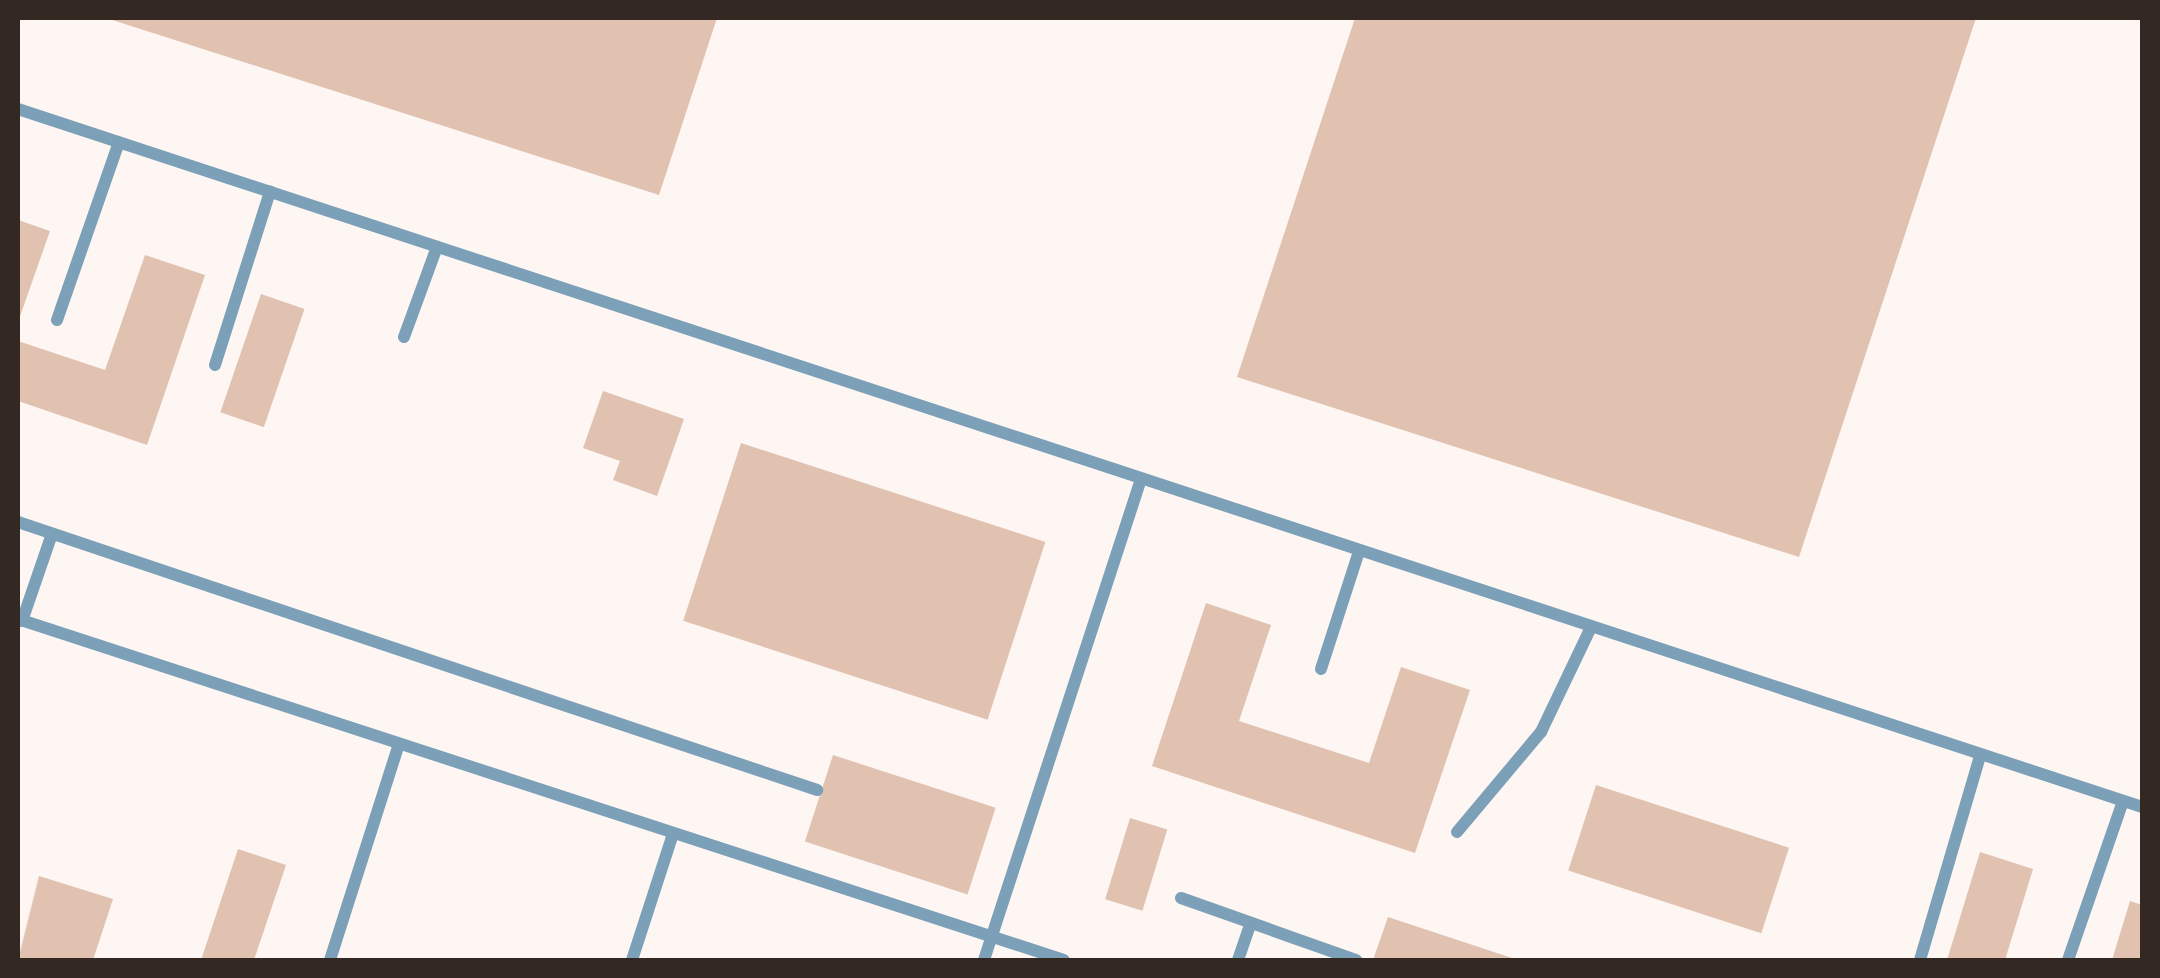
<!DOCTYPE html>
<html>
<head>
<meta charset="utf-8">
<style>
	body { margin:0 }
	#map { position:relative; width:2160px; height:978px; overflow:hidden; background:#fdf6f3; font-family:Arial,sans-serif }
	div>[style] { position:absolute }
	.building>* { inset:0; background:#e1c2b0; transform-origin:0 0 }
	.service>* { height:12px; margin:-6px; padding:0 6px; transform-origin:6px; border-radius:6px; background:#7ca0b8 }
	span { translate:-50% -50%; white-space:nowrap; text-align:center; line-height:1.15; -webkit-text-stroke:8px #fdf6f3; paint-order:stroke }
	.frame { position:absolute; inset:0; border:20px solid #342822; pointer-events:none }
</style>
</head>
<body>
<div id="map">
	<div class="building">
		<div style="clip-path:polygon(106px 18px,717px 18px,659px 195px)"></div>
		<div style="clip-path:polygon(1355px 18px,1976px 18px,1799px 557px,1237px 377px)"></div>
		<div style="clip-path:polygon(18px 220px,50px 231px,18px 322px)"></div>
		<div style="clip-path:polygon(145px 255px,205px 275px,147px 445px,18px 401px,18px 341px,105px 370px)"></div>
		<div style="left:261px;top:294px;width:46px;height:125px;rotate:19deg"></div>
		<div style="clip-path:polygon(603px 391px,684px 419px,657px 496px,613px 480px,620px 461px,583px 448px)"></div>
		<div style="left:741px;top:443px;width:320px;height:187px;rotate:18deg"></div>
		<div style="clip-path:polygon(1206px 603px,1271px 625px,1239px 721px,1369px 763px,1401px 667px,1470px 690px,1415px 853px,1152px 766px)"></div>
		<div style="left:833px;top:755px;width:171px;height:91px;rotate:18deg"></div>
		<div style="left:1596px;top:785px;width:203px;height:90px;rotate:18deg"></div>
		<div style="left:1130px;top:818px;width:39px;height:85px;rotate:17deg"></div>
		<div style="clip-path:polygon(238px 849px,286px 865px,254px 960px,201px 960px)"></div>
		<div style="clip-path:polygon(1980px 852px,2033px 869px,2005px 960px,1947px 960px)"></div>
		<div style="clip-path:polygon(39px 876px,113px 899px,93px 960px,18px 960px)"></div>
		<div style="clip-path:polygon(2130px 901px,2142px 905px,2142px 960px,2112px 960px)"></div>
		<div style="clip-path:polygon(1388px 917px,1518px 960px,1373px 960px)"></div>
	</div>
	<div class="service">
		<div style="left:18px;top:109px;width:2236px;rotate:18.19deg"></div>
		<div style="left:57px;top:320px;width:188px;rotate:-70.8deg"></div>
		<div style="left:404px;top:337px;width:96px;rotate:-69.9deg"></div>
		<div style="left:215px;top:365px;width:182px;rotate:-72.4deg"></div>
		<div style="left:18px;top:522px;width:843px;rotate:18.54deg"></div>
		<div style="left:18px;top:619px;width:1100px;rotate:18.06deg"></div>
		<div style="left:22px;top:621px;width:92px;rotate:-71deg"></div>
		<div style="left:1321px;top:669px;width:124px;rotate:-72.1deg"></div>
		<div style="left:1457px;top:832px;width:131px;rotate:-50deg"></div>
		<div style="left:1541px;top:732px;width:116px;rotate:-64.5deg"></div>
		<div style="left:1181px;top:898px;width:186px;rotate:19.5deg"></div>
		<div style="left:330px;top:960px;width:227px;rotate:-72.3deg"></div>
		<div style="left:632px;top:960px;width:133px;rotate:-72deg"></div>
		<div style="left:984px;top:960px;width:506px;rotate:-71.92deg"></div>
		<div style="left:1238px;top:960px;width:37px;rotate:-71deg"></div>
		<div style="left:1920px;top:960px;width:213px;rotate:-73.6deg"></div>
		<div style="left:2068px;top:960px;width:168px;rotate:-70.9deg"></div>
	</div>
	<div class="frame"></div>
</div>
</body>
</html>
